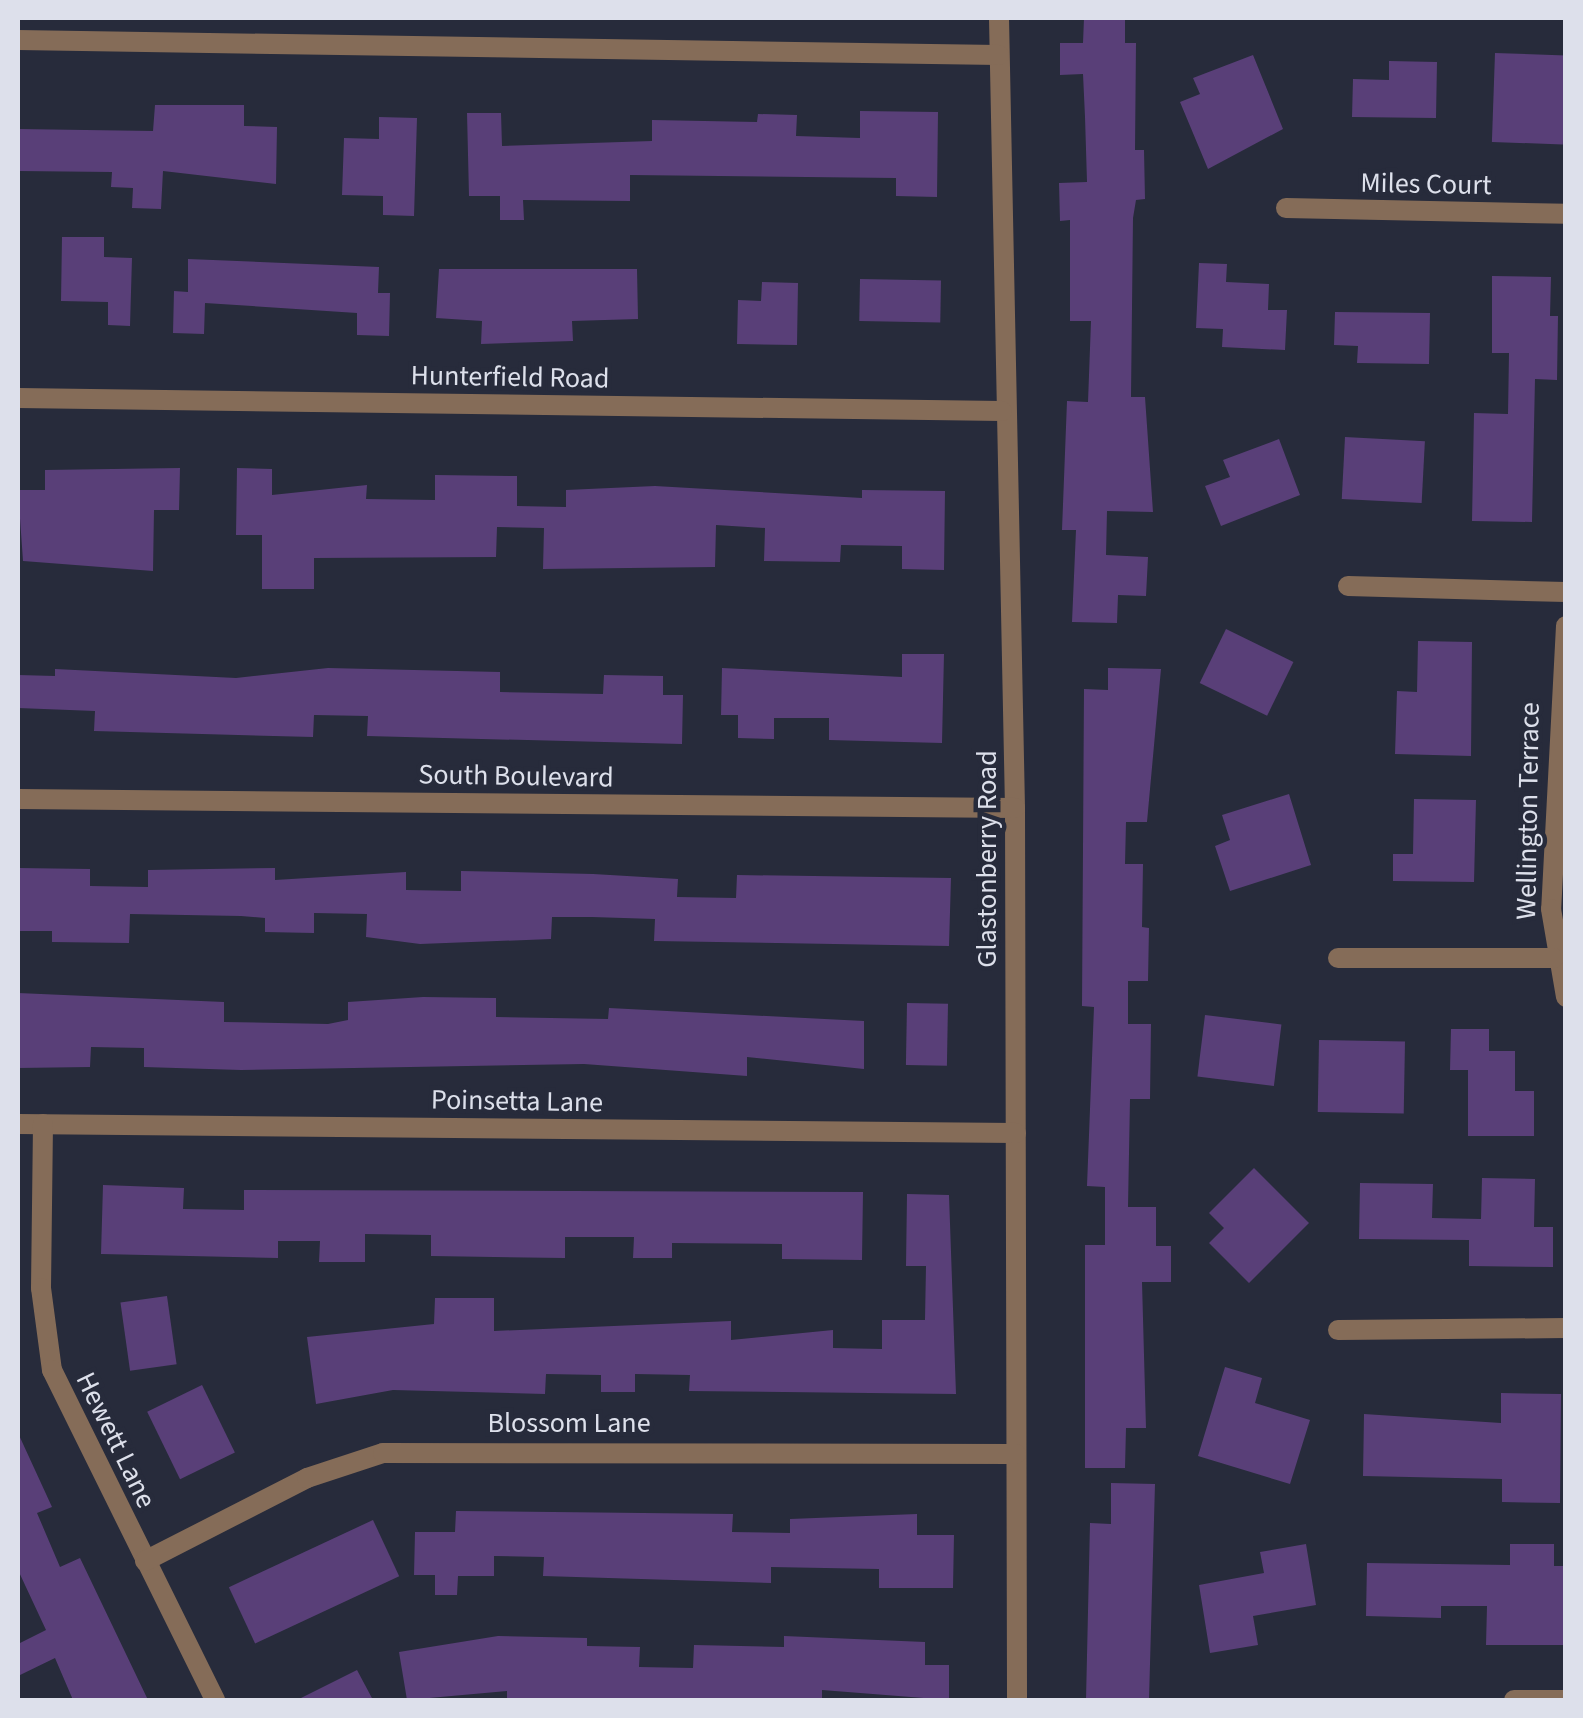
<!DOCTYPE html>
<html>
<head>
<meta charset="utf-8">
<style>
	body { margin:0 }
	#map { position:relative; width:1583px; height:1718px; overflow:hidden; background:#272b3b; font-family:"Source Sans 3",sans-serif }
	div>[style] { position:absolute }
	.building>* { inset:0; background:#593f78; transform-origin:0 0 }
	.street>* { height:20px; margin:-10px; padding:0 10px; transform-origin:10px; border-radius:10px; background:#856c58 }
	span { translate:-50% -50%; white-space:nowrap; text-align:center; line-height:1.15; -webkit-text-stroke:9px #272b3b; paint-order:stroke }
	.street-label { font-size:28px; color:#dde0eb }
	.frame { position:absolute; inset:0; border:20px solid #dde0eb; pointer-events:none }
</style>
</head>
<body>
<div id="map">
	<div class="building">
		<div style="clip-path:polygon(1084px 18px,1125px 18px,1125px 43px,1136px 43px,1135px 150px,1144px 150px,1145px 199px,1136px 200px,1133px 218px,1131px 397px,1145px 397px,1153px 512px,1107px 511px,1106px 555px,1148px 557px,1146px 596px,1118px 595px,1117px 623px,1072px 622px,1076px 530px,1062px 530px,1067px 401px,1088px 402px,1091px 321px,1070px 321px,1070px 220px,1060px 221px,1059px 183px,1087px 182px,1085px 117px,1083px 74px,1060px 75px,1060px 43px,1083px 43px)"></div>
		<div style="left:1495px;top:53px;width:71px;height:89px;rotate:2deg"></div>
		<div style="clip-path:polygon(1253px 55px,1283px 129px,1208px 169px,1180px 102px,1200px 94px,1193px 78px)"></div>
		<div style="clip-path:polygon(1389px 61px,1437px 62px,1436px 118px,1352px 117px,1353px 79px,1389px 80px)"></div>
		<div style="clip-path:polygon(155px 105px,244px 105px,244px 126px,277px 127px,276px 184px,163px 171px,161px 209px,132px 208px,133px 188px,111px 187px,112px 172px,18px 171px,18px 129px,153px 131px)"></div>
		<div style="clip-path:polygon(860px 111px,938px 112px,937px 197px,896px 196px,896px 178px,630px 175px,630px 201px,523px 200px,524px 220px,500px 220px,500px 196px,469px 196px,467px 113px,501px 113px,502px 146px,652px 141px,652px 120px,757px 122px,758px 114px,797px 115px,796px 136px,860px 138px)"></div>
		<div style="clip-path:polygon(379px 117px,417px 118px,414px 216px,383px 215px,383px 196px,342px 195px,344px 138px,379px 139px)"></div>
		<div style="clip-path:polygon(62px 237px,104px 237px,104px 257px,132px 258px,130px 326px,108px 325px,108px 302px,61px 301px)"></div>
		<div style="clip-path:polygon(188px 259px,379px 267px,378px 293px,390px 293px,389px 336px,357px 335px,357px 313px,205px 303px,204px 334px,173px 333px,174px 291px,188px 292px)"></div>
		<div style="clip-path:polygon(1199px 263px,1227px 264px,1226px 282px,1269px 284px,1268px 310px,1287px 310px,1285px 350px,1222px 347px,1223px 329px,1196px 328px)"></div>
		<div style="clip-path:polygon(439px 269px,637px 269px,638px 319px,572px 321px,573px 341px,481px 344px,482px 321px,436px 318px)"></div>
		<div style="clip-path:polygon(1492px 276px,1551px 277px,1550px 316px,1558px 316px,1557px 380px,1535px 379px,1532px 522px,1472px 521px,1474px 413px,1508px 414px,1509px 353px,1492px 353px)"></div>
		<div style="left:860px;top:279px;width:81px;height:42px;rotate:1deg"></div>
		<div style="clip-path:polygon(762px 282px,798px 283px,797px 345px,737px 344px,738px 300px,761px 301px)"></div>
		<div style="clip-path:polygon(1335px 312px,1430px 313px,1429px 364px,1357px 363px,1358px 346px,1334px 345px)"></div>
		<div style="left:1345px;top:437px;width:80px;height:62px;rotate:3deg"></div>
		<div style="clip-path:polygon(1279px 439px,1300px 495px,1221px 526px,1205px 486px,1230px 477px,1223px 460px)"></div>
		<div style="clip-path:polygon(180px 468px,179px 510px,154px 510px,153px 571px,23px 561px,18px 490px,45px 490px,45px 470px)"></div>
		<div style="clip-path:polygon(237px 468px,272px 469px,272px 495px,367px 485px,366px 499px,435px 500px,435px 475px,517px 476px,517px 506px,566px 507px,566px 490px,655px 486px,862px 498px,862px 490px,945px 491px,944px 570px,902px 569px,902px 546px,841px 545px,840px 562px,764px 561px,765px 528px,716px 525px,715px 567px,543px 569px,544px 528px,497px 527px,496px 557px,314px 558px,314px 589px,262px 589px,262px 535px,236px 535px)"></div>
		<div style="left:1226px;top:629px;width:75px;height:60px;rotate:26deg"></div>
		<div style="clip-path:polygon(1418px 641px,1472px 642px,1471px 756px,1395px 754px,1397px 691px,1417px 692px)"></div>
		<div style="clip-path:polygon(902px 654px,944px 654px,942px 743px,829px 740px,829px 718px,774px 718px,774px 739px,738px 738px,738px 715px,721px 715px,722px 668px,902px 677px)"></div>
		<div style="clip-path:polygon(1108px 668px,1161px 669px,1147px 822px,1126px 822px,1125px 864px,1143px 864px,1142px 927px,1149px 928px,1148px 981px,1128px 981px,1128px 1024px,1151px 1024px,1150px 1099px,1130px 1099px,1128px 1207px,1156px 1207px,1156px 1246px,1171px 1246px,1171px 1282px,1142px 1282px,1146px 1428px,1126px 1428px,1125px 1468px,1085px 1468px,1085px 1245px,1105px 1245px,1105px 1187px,1087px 1186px,1094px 1007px,1082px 1006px,1084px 689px,1108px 690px)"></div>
		<div style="clip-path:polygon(55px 669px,236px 678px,328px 668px,500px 672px,500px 692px,603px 694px,604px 675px,663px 676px,663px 695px,683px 695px,682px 744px,367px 736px,368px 716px,314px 715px,313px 737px,94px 731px,95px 711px,18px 708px,18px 675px,55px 676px)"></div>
		<div style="clip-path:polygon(1289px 794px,1311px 865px,1230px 891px,1215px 846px,1230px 840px,1222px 815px)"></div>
		<div style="clip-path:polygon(1414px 799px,1476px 800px,1474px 882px,1393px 881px,1393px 854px,1413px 854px)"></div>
		<div style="clip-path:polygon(18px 868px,90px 869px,90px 886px,148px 887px,148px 870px,275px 868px,275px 880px,406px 872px,406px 890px,461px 891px,461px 871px,593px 874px,678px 879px,677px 897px,736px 898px,737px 875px,951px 878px,949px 946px,654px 941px,655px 919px,592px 917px,552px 917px,551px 939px,420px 944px,366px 937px,367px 914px,314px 913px,314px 933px,265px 932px,265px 918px,241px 916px,130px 914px,129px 943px,52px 942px,52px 931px,18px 931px)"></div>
		<div style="clip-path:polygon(18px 993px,224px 1002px,224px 1022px,328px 1024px,348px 1020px,348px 1002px,423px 997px,496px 998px,496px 1017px,608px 1019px,609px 1008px,864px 1021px,864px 1069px,747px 1057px,747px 1076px,584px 1064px,241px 1070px,144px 1067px,144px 1048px,91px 1047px,90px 1067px,18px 1068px)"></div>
		<div style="left:907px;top:1003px;width:41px;height:62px;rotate:1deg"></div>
		<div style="left:1205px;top:1015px;width:77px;height:62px;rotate:7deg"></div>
		<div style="clip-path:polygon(1451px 1029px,1489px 1029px,1489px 1051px,1515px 1051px,1515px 1091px,1534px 1091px,1534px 1136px,1468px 1136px,1468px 1070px,1450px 1070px)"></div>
		<div style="left:1319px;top:1040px;width:86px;height:72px;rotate:1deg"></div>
		<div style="clip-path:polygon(1254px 1168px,1309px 1223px,1249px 1283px,1209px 1243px,1224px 1228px,1209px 1213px)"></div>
		<div style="clip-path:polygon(1482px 1178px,1535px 1179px,1534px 1227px,1553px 1227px,1553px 1267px,1469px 1266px,1469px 1240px,1359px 1239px,1360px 1183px,1433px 1184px,1432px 1218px,1481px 1219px)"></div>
		<div style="clip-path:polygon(103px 1185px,184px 1188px,183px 1209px,244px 1210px,244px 1190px,863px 1192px,862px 1260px,782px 1259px,782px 1244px,672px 1243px,672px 1258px,633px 1258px,634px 1237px,565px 1237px,565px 1258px,431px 1256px,431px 1235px,365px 1234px,365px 1262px,319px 1262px,320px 1241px,278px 1241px,278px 1258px,101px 1254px)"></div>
		<div style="clip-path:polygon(907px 1194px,949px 1195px,956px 1394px,689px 1391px,690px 1375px,635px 1374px,635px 1392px,601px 1392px,601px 1375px,546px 1374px,545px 1394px,393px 1390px,316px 1404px,307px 1337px,434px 1324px,435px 1298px,494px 1298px,494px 1331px,731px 1321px,731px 1340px,833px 1330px,833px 1348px,882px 1349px,882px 1320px,925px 1320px,926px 1266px,906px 1266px)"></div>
		<div style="left:167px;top:1296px;width:69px;height:47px;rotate:82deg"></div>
		<div style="clip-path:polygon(1225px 1367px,1262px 1378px,1255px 1403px,1310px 1420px,1290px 1484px,1198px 1456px)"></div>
		<div style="left:202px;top:1385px;width:75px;height:61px;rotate:64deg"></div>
		<div style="clip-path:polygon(1501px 1393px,1561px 1394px,1560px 1503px,1502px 1502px,1502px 1479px,1363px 1476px,1364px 1414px,1501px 1423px)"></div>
		<div style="clip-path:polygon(18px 1433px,52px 1507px,37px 1513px,60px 1567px,80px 1558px,148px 1700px,73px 1700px,55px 1658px,18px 1676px,18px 1644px,46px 1630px,18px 1570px)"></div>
		<div style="clip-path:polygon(1111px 1483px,1155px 1484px,1149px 1700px,1086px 1700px,1090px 1523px,1111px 1524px)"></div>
		<div style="clip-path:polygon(456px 1511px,733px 1514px,732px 1532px,790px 1533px,790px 1519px,917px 1514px,917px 1535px,954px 1535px,953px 1588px,879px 1588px,879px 1569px,771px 1567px,771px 1583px,543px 1576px,544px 1557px,494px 1556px,494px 1576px,458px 1576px,457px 1595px,435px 1595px,435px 1575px,414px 1575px,415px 1532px,455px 1532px)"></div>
		<div style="left:373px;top:1520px;width:62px;height:159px;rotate:65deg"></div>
		<div style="clip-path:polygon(1306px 1544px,1316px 1605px,1253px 1616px,1258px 1645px,1210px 1653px,1199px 1585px,1264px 1573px,1260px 1552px)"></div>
		<div style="clip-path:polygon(1510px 1544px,1554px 1544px,1554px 1566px,1566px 1566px,1566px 1645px,1486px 1645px,1487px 1606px,1441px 1606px,1441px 1618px,1366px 1616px,1367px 1563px,1510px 1565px)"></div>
		<div style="clip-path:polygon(498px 1636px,587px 1638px,587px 1646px,640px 1647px,639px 1667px,693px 1668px,694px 1645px,784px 1647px,784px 1636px,925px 1642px,925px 1665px,949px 1665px,949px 1700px,822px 1690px,822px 1700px,507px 1700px,507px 1691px,407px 1700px,399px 1652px)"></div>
		<div style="clip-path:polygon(357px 1670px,373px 1700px,297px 1700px)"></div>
	</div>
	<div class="street">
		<div style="left:999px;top:18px;width:790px;rotate:88.84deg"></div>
		<div style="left:1015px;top:808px;width:892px;rotate:89.87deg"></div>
		<div style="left:18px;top:40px;width:981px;rotate:0.88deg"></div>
		<div style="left:1286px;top:208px;width:280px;rotate:1.2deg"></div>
		<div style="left:18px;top:398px;width:984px;rotate:0.76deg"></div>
		<div style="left:1348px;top:586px;width:218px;rotate:1.6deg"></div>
		<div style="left:1566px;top:626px;width:283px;rotate:93deg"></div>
		<div style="left:1551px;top:909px;width:89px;rotate:80.3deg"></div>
		<div style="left:18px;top:799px;width:997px;rotate:0.52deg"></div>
		<div style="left:1338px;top:958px;width:216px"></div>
		<div style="left:18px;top:1124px;width:998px;rotate:0.52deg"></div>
		<div style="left:43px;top:1124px;width:164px;rotate:90.7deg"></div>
		<div style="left:41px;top:1288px;width:83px;rotate:82.4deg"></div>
		<div style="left:52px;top:1370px;width:368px;rotate:63.7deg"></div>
		<div style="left:1338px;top:1330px;width:228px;rotate:-0.5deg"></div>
		<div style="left:145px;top:1561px;width:182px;rotate:-27.1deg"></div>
		<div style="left:307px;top:1478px;width:80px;rotate:-18.2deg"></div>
		<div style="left:383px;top:1453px;width:633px;rotate:0.09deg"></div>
		<div style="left:1514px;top:1700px;width:52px"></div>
	</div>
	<div class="street-label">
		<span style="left:1426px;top:184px;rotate:1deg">Miles Court</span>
		<span style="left:510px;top:377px;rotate:1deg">Hunterfield Road</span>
		<span style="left:516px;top:776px;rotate:1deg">South Boulevard</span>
		<span style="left:1528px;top:811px;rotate:-89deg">Wellington Terrace</span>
		<span style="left:987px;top:859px;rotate:-90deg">Glastonberry Road</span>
		<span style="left:517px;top:1101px;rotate:1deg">Poinsetta Lane</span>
		<span style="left:569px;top:1423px">Blossom Lane</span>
		<span style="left:116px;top:1440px;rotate:64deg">Hewett Lane</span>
	</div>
	<div class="frame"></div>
</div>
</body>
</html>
